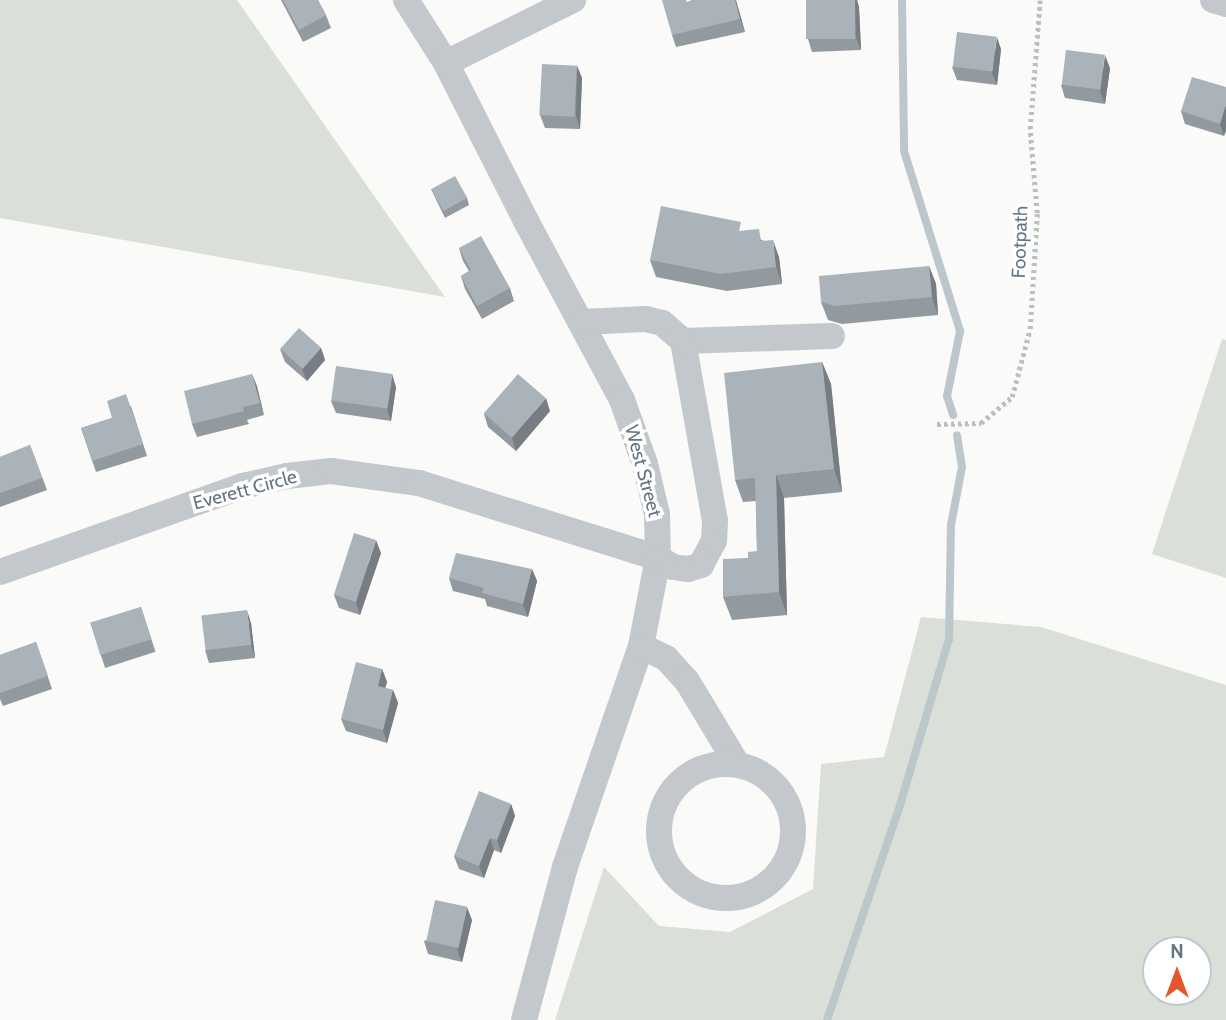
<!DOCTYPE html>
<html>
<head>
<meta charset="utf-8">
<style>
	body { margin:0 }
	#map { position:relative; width:1226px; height:1020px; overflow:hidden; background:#fafaf8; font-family:Cabin,sans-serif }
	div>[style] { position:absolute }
	.green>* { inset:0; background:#dadfd7 }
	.stream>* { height:8px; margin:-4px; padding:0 4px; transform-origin:4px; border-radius:4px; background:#bbc7cb }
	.path>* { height:4.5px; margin-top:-2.25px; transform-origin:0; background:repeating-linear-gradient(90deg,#bbbfc2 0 3.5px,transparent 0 7px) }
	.minor>* { height:26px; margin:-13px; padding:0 13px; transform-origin:13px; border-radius:13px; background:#c3c8cc }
	.minor>.ring { margin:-13px; padding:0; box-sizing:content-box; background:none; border:26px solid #c3c8cc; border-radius:50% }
	.wall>* { inset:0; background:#929a9f; transform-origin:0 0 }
	.shaded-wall>* { inset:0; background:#777d82 }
	.building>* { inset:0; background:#aab3b9; transform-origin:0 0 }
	span { translate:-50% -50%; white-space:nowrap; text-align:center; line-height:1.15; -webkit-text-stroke:7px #fff; paint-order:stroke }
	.street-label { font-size:19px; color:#657683 }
	.north { position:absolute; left:1142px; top:936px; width:70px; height:70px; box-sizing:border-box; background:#fff; border:2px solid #c1c8cd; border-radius:50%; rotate:0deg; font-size:19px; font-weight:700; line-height:28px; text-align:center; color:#657683 }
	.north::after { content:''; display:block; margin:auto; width:24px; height:32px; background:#e4572e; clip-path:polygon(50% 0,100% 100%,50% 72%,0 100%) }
</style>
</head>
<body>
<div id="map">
	<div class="green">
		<div style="clip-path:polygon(0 0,237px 0,445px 297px,0 218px)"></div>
		<div style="clip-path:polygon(1222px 339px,1226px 340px,1226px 578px,1152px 554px)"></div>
		<div style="clip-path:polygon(evenodd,921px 617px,1041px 627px,1226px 685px,1226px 1020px,555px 1020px,604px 867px,659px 926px,730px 932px,813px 889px,821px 764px,884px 757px,921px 617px,1156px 950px,1198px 950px,1198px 992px,1156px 992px,1156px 950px)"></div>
	</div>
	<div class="stream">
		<div style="left:902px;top:0;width:151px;rotate:89.2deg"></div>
		<div style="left:904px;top:151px;width:189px;rotate:72.7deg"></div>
		<div style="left:960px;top:331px;width:66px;rotate:101.3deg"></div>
		<div style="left:947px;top:396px;width:20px;rotate:72deg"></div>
		<div style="left:827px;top:1020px;width:220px;rotate:-71.2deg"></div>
		<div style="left:898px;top:812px;width:180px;rotate:-73.6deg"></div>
		<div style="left:949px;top:639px;width:114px;rotate:-89deg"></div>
		<div style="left:951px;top:525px;width:59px;rotate:-79.3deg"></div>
		<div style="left:962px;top:467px;width:32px;rotate:-99deg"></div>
	</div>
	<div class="path">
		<div style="left:937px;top:424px;width:44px;rotate:-1.3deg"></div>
		<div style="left:981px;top:423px;width:40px;rotate:-40deg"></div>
		<div style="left:1012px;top:397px;width:70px;rotate:-75.2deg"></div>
		<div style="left:1030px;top:329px;width:116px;rotate:-86.5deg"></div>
		<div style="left:1037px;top:213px;width:84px;rotate:-94.8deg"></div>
		<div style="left:1030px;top:129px;width:129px;rotate:-85.6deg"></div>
	</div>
	<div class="minor">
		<div style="left:406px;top:0;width:75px;rotate:57.6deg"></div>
		<div style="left:446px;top:63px;width:175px;rotate:63.1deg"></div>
		<div style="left:525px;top:219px;width:205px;rotate:61.8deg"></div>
		<div style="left:622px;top:400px;width:68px;rotate:70.2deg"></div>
		<div style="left:645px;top:464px;width:51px;rotate:76.5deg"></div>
		<div style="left:657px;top:514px;width:44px;rotate:88.7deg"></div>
		<div style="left:658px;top:558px;width:90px;rotate:100.9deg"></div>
		<div style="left:641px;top:646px;width:234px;rotate:109deg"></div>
		<div style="left:565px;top:867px;width:158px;rotate:105deg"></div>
		<div style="left:1213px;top:0;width:14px;rotate:17deg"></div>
		<div style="left:446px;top:63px;width:142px;rotate:-26.4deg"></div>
		<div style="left:683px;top:341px;width:149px;rotate:-1.9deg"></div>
		<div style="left:0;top:572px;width:258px;rotate:-19.5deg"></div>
		<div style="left:243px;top:486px;width:45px;rotate:-12.8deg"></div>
		<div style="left:287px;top:476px;width:44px;rotate:-6.5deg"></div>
		<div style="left:331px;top:471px;width:89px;rotate:7.8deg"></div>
		<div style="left:419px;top:483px;width:250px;rotate:17.4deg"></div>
		<div style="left:658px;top:558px;width:17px;rotate:31deg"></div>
		<div style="left:673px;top:567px;width:15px;rotate:8deg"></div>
		<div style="left:688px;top:569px;width:14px;rotate:-17deg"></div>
		<div style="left:701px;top:565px;width:27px;rotate:-62deg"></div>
		<div style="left:714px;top:541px;width:20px;rotate:-87deg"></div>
		<div style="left:715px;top:521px;width:183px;rotate:-100.1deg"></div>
		<div style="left:683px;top:341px;width:28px;rotate:-139deg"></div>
		<div style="left:662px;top:323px;width:16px;rotate:-166deg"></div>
		<div style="left:646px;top:319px;width:65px;rotate:177.4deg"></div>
		<div style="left:641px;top:646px;width:28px;rotate:26deg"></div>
		<div style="left:666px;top:658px;width:31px;rotate:48deg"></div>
		<div style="left:687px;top:681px;width:97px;rotate:58.9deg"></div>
		<div class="ring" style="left:659px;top:764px;width:108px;height:108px"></div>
	</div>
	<div class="wall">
		<div style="clip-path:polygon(281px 0,318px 0,326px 15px,331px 28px,303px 42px)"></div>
		<div style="clip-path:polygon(736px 0,745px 32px,676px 47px,672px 35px,687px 2px)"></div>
		<div style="clip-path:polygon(855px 0,857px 0,859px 7px,861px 50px,812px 52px,808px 39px)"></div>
		<div style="clip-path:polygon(1001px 49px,997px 85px,957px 80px,952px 67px)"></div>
		<div style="clip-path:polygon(577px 66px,582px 78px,580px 129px,545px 128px,540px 115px)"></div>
		<div style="clip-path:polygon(1110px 68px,1105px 104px,1065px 98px,1061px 85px)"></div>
		<div style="clip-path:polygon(1226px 87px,1224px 136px,1185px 124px,1181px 111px)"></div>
		<div style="clip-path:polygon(431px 189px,467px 198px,469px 205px,445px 218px)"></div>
		<div style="clip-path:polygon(744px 231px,764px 241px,779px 257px,782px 284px,727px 291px,656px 277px,650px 260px)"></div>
		<div style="clip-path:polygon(459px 248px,510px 288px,514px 301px,482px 319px,465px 289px,461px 276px,469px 271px,463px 261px)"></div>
		<div style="clip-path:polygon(929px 266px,936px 284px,938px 315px,842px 324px,828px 320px,821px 302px)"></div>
		<div style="clip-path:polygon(321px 348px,325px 360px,307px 381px,285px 362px,280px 349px)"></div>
		<div style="clip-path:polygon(822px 362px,831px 384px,842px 492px,784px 498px,787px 615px,732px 620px,723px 597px,748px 558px,757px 551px,756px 501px,743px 502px,735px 480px)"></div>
		<div style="clip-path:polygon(252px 374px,264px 415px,247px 420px,249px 424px,197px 437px,192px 424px)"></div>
		<div style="clip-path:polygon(396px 387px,391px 421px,336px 413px,331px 401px)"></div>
		<div style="clip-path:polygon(131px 406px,147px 456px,96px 472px,81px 428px,112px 418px)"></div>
		<div style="clip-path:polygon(550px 411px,516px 451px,488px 427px,484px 414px)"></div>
		<div style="clip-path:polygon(30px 445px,47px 490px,0 507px,0 457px)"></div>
		<div style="clip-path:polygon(381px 553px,360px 615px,339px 608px,334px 595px)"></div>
		<div style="clip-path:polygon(532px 569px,537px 581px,528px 617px,487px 606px,485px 599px,453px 591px,449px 578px)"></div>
		<div style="left:141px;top:607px;width:47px;height:53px;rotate:72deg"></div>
		<div style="clip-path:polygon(251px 623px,255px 658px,209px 663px,205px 650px)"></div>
		<div style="clip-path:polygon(36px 642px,52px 689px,3px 706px,0 699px,0 655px)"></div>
		<div style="clip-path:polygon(382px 669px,387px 682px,385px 688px,393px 690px,398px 703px,387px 743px,346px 731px,341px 719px)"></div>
		<div style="clip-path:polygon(511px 804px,515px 816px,501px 853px,494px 850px,484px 878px,459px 869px,454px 856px)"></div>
		<div style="clip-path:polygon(472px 920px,462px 962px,428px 954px,424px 941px)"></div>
	</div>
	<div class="shaded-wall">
		<div style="clip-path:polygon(735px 0,736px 1px,745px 32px,740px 19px)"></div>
		<div style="clip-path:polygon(855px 0,857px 0,859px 7px,861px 50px,856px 37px)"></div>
		<div style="clip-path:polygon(997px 37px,1001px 49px,997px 85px,992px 73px)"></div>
		<div style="clip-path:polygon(1105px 55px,1110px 68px,1105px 104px,1100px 91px)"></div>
		<div style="clip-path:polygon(577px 66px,582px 78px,580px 129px,576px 116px)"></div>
		<div style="clip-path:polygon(1226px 104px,1226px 131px,1224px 136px,1220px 124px)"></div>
		<div style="clip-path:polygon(773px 240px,779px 257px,782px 284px,776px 267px)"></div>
		<div style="clip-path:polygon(929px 266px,936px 284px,938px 315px,932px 297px)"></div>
		<div style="clip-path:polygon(321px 348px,325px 360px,307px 381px,302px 369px)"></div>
		<div style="clip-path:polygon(822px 362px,831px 384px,842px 492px,834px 469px)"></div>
		<div style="clip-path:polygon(252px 374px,257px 386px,264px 415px,260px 403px)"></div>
		<div style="clip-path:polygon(392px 374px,396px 387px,391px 421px,387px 409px)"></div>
		<div style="clip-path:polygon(546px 398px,550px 411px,516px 451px,512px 438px)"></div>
		<div style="clip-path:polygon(776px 475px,784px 498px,787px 615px,779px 592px)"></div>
		<div style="clip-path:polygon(376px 540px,381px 553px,360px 615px,356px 602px)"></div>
		<div style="clip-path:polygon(532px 569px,537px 581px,528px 617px,523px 604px)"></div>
		<div style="clip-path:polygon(247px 610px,251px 623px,255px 658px,251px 645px)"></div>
		<div style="clip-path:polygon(382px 669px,387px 682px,382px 699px,378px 686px)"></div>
		<div style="clip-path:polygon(393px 690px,398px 703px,387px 743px,383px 730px)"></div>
		<div style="clip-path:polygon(511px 804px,515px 816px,501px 853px,497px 840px)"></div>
		<div style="clip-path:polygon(490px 838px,494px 850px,484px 878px,479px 866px)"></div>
		<div style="clip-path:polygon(467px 907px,472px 920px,462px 962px,457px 949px)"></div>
	</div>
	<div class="building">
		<div style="clip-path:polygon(283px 0,318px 0,326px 15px,299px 30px)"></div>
		<div style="clip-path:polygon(662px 0,686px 0,687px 2px,692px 0,735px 0,740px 19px,672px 35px)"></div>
		<div style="left:806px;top:0;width:49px;height:39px"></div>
		<div style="left:957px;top:32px;width:40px;height:35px;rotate:7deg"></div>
		<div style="left:1066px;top:50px;width:39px;height:35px;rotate:7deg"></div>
		<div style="left:542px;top:64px;width:35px;height:51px;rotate:3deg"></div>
		<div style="clip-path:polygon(1192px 77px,1226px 87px,1226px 104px,1220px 124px,1181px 111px)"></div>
		<div style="left:455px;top:176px;width:25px;height:27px;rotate:61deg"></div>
		<div style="clip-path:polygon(661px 206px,741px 222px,739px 231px,759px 229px,761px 241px,773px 240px,776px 267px,721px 274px,650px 260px)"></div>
		<div style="clip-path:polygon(481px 236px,510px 288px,477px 306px,461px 276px,471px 270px,459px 248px)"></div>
		<div style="clip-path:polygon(929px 266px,932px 297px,835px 306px,821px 302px,819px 276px)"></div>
		<div style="left:299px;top:328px;width:30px;height:28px;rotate:42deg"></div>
		<div style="clip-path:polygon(822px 362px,834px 469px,776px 475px,779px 592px,723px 597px,723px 559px,748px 558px,748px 552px,757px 551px,755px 478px,735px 480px,724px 373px)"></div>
		<div style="left:336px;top:366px;width:57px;height:35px;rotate:8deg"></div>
		<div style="clip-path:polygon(252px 374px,260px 403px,243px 407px,244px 411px,192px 424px,184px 391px)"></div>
		<div style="left:518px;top:374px;width:37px;height:52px;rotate:41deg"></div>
		<div style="clip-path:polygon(126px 394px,143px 444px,92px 461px,81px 428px,112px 418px,107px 401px)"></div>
		<div style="clip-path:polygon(30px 445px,42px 478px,0 493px,0 457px)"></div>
		<div style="left:354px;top:533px;width:23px;height:65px;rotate:18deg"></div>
		<div style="clip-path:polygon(456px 553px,532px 569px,523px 604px,482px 593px,484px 588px,449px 578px)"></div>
		<div style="left:141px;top:607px;width:34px;height:53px;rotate:73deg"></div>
		<div style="left:247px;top:610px;width:35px;height:46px;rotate:83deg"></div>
		<div style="clip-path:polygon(36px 642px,48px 676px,0 693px,0 655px)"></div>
		<div style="clip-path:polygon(356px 662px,382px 669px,378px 686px,393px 690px,383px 730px,341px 719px)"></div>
		<div style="clip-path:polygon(479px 791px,511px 804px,497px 840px,490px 838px,479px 866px,454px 856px)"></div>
		<div style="left:435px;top:900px;width:33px;height:42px;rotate:12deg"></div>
	</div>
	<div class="street-label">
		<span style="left:1020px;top:242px;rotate:-88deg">Footpath</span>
		<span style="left:643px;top:471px;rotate:75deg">West Street</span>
		<span style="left:245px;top:490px;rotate:-15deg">Everett Circle</span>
	</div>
	<div class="north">N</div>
</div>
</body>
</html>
